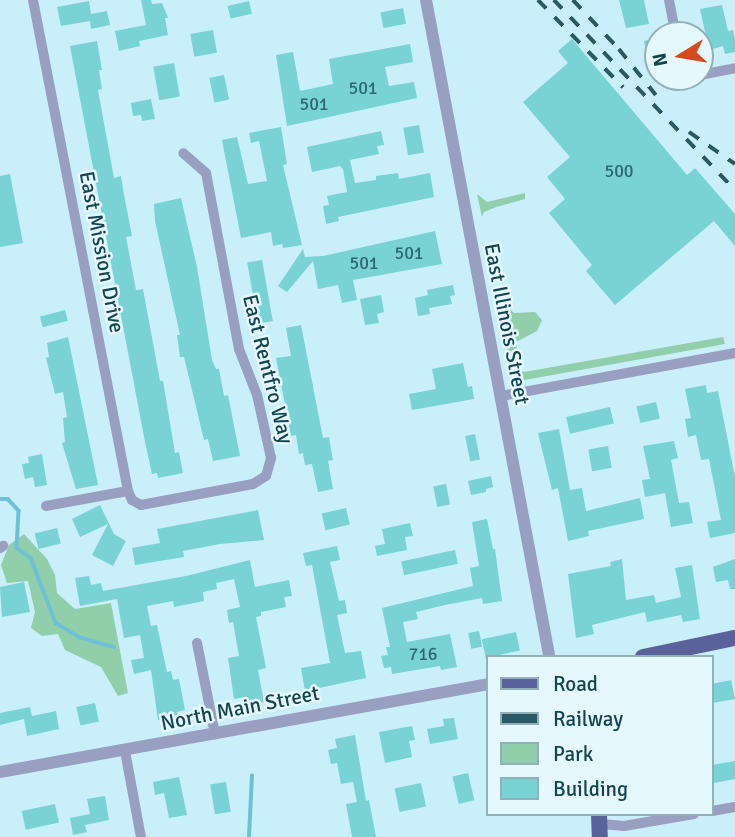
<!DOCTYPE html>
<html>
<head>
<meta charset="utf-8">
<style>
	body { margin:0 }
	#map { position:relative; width:735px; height:837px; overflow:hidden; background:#c8effa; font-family:Signika,sans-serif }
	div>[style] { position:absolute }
	.green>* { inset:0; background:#90cfa9 }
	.stream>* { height:3.5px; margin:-1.75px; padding:0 1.75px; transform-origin:1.75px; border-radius:1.75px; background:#6fc0d6 }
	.building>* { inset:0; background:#79d2d4; transform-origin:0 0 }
	.minor>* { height:10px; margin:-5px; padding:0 5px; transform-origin:5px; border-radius:5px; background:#999fc0 }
	.tertiary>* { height:12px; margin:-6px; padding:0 6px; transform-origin:6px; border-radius:6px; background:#999fc0 }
	.primary>* { height:16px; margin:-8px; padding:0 8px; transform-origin:8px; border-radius:8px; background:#5a619b }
	.rail>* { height:3.5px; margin-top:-1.75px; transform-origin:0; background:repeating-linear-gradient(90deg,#2a5965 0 12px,transparent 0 24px) }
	span { translate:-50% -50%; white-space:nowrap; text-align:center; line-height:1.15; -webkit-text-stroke:5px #e5f8fe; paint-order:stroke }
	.number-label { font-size:18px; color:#2d6871 }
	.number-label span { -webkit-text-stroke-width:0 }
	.street-label { font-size:21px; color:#144450 }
	.legend { position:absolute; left:486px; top:655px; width:228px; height:161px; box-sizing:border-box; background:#e5f8fe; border:2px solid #91b0b8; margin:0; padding:9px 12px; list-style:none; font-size:21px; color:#144450 }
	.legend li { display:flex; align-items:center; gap:14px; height:35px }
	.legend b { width:35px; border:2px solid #91b0b8 }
	.north { position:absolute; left:644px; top:21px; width:70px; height:70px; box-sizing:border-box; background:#e5f8fe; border:2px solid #91b0b8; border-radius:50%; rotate:259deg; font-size:19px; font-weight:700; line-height:28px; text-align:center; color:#144450 }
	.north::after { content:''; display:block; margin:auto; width:24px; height:32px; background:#d44c1e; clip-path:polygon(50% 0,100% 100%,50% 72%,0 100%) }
</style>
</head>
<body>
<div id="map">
	<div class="green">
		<div style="clip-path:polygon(525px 193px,525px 199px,496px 207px,484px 212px,482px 217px,477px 194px,487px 202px)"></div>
		<div style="clip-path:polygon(507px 307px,514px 313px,535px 312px,542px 320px,537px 331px,516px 342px,519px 369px,524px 372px,723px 337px,725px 344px,519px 381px,511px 371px,499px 308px)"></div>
		<div style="clip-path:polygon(24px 534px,47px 559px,55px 575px,57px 593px,75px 609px,111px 603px,128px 693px,118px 696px,101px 667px,65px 650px,58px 634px,42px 636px,31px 628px,35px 612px,28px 581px,7px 583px,1px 565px,9px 545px)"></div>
	</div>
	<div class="stream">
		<div style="left:0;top:499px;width:8px"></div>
		<div style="left:8px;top:499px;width:16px;rotate:47deg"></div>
		<div style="left:19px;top:511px;width:37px;rotate:93deg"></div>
		<div style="left:17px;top:548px;width:17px;rotate:36deg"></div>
		<div style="left:31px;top:558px;width:70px;rotate:69deg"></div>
		<div style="left:56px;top:623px;width:27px;rotate:31deg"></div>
		<div style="left:79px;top:637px;width:36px;rotate:16deg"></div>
		<div style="left:249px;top:837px;width:61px;rotate:-87.2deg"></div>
	</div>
	<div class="building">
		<div style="clip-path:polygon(141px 0,151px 0,152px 4px,162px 3px,168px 18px,165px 18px,168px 35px,139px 41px,140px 46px,119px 51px,115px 31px,146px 25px)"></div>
		<div style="clip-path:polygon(619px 0,644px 0,649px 24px,626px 28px)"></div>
		<div style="clip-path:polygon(89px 1px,91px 14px,107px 11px,110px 25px,91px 29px,90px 21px,61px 26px,57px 7px)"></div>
		<div style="left:249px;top:1px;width:13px;height:22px;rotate:77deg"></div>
		<div style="clip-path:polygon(722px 5px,728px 31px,733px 30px,735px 40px,735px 52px,725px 54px,723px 46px,709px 50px,700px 9px)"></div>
		<div style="left:403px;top:8px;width:16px;height:23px;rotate:79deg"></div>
		<div style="left:213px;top:30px;width:23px;height:23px;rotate:80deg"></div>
		<div style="clip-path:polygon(658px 38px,658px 49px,646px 51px,644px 41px)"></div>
		<div style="clip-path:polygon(572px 39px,687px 175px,695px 168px,735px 214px,735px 246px,714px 221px,615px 305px,586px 271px,592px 265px,549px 213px,565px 199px,547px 177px,570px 157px,523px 102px,568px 63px,558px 51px)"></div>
		<div style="clip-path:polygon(97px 41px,102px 70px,99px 70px,102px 89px,98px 90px,114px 178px,121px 176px,124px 195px,132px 236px,126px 237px,136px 290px,143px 289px,160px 381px,163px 381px,175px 453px,179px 452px,183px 473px,158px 478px,157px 473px,152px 474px,145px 442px,70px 46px)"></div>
		<div style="clip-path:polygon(410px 44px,413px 62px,385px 67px,389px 86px,414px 82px,417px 98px,287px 126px,276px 55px,293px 52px,300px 91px,333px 84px,329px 59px)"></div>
		<div style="left:174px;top:63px;width:34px;height:21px;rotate:80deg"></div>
		<div style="left:224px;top:75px;width:25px;height:15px;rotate:78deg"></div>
		<div style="clip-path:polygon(151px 99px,155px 119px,142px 121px,141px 115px,133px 116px,131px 103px)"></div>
		<div style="left:419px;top:125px;width:28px;height:16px;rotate:80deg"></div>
		<div style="clip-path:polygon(281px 127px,287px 164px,283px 165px,302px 245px,283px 248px,282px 244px,273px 246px,271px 232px,241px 238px,222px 140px,237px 137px,248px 184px,267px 181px,259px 141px,251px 143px,249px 133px)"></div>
		<div style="clip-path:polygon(381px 131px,384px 145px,377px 146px,379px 154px,350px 160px,355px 183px,376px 180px,376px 176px,398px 173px,399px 179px,430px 173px,434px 197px,338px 217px,339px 221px,326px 224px,323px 206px,329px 205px,327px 196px,347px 192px,343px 169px,340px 166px,312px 172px,307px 147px)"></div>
		<div style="clip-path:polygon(10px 174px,23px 243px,0 247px,0 176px)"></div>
		<div style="clip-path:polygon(181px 198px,197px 267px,212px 360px,216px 369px,219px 369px,224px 396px,228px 395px,240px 456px,213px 461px,208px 439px,204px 440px,184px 357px,180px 357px,177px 335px,180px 335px,155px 221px,154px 204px)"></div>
		<div style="clip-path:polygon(435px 231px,442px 264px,353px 280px,357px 300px,342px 303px,338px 285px,318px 289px,313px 261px,287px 292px,278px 286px,303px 249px,305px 257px,323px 256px)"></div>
		<div style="left:262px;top:260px;width:62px;height:15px;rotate:80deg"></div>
		<div style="clip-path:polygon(453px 285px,455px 295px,450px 296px,452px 304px,429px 308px,430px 314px,418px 316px,415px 298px,428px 295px,427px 290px)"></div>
		<div style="clip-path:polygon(381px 295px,384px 312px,377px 314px,379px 323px,365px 325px,360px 299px)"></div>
		<div style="left:65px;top:310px;width:11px;height:26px;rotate:75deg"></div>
		<div style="clip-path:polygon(301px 325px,323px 438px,329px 437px,333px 460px,328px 461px,333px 489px,318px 492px,312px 464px,305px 465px,303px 453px,299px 454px,296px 435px,291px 436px,276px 358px,291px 356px,286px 328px)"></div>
		<div style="clip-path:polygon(68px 337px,98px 485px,76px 489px,62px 443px,65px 442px,63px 418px,67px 417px,63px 392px,55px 394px,46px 358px,49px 357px,47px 343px)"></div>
		<div style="clip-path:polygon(463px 363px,468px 387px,472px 386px,474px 399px,412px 410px,409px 394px,436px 389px,432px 369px)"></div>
		<div style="clip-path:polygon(706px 385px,707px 393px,718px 391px,735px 477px,735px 533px,710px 538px,707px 522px,721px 520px,709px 459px,701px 460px,696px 435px,688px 437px,685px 419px,691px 418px,685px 389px)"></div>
		<div style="left:656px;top:402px;width:17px;height:20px;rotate:77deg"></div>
		<div style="left:610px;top:407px;width:17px;height:45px;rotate:77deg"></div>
		<div style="clip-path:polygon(559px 429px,570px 490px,582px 488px,586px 511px,640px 498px,644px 519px,588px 531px,589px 536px,568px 541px,558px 488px,552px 490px,538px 433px)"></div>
		<div style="left:475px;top:434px;width:26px;height:10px;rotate:79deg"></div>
		<div style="clip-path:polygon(674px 441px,678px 458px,671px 460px,679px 503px,689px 502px,693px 523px,671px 527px,665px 493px,645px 497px,642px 480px,650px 479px,643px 446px)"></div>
		<div style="left:608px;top:446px;width:22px;height:20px;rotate:80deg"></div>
		<div style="clip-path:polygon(42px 454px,47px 485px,35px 487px,33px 477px,25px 479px,22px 464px,29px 463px,28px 457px)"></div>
		<div style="clip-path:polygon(491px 476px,493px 487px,486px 489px,486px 492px,471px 495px,468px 481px)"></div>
		<div style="left:446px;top:484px;width:21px;height:13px;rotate:79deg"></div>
		<div style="clip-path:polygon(100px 505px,114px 534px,126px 541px,113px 566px,92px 555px,108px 524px,80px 537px,72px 519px)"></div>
		<div style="left:346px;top:508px;width:17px;height:25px;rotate:77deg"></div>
		<div style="clip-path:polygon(258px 510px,264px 540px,220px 544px,183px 551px,184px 557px,135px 565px,132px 548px,160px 543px,157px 529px)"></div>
		<div style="clip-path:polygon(487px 519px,493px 549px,495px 549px,502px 601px,483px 604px,482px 598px,445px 605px,416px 612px,418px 619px,403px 622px,407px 642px,450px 634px,457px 667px,441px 670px,440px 666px,392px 674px,391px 667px,384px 668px,381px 656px,388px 655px,386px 647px,390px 647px,382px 608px,473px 586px,470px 568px,479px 566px,472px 522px)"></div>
		<div style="clip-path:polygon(410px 523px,413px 536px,405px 537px,407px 550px,377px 556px,375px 546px,385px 544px,382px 529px)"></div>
		<div style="left:57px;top:528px;width:16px;height:23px;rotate:76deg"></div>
		<div style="clip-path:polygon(337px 546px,340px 560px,330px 562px,339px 601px,345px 600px,347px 613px,337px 615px,345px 653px,361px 651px,366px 678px,305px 691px,301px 668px,330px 663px,312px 565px,306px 566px,303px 553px)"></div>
		<div style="left:455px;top:550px;width:14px;height:55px;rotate:78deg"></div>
		<div style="clip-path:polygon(622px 559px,626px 600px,654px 595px,656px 603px,681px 597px,675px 568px,692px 565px,700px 619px,683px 622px,681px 615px,647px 622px,645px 612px,592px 625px,594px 634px,576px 638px,568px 574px,611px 566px,610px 562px)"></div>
		<div style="clip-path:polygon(735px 559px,735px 589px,730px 589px,728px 580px,716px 582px,713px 567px)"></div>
		<div style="clip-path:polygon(250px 560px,255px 587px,289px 580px,292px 596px,284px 597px,286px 607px,261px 612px,261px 616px,256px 617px,266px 668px,258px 670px,264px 702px,246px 705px,245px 697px,234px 699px,228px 658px,239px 656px,233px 622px,229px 623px,227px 610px,240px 607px,234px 579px,216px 583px,217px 589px,203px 592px,204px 601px,174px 607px,173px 601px,147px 606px,151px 626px,157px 625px,167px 672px,171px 671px,173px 680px,179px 679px,185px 710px,177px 712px,178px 717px,158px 720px,151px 670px,134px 674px,131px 660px,144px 658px,140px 635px,124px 638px,117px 599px,80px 606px,75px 578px,89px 576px,91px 585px,101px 583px,103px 591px,186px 576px)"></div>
		<div style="clip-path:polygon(24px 582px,30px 612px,2px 617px,0 587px)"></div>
		<div style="left:479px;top:631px;width:16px;height:11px;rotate:79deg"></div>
		<div style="left:516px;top:632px;width:19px;height:35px;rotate:78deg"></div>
		<div style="clip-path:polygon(731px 680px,735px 699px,712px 703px,712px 684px)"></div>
		<div style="left:95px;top:703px;width:19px;height:19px;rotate:78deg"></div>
		<div style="clip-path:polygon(30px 707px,32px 716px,56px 711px,59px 729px,27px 736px,24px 719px,0 725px,0 713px)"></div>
		<div style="clip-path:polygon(454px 718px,458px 739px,430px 744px,427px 729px,444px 726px,443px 719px)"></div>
		<div style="clip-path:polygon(412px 726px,415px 740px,409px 741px,412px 757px,385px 763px,379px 732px)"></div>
		<div style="clip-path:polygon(355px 735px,366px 801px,369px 800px,376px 837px,352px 837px,346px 804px,357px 802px,353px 782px,341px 784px,337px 763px,331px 764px,328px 750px,337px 748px,335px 739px)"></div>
		<div style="clip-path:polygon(735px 761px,735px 779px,714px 783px,712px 765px)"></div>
		<div style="left:468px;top:773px;width:28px;height:16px;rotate:77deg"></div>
		<div style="clip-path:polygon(179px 777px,187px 815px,169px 818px,164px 793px,155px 795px,153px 782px)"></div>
		<div style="left:226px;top:782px;width:30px;height:16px;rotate:81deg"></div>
		<div style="left:421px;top:783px;width:24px;height:27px;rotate:78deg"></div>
		<div style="clip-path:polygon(105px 796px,109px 820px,85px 825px,87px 832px,73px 835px,70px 818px,90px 814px,87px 799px)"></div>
		<div style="left:55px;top:804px;width:19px;height:34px;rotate:78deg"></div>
	</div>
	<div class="minor">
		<div style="left:33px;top:0;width:500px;rotate:79.05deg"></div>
		<div style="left:128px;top:491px;width:10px;rotate:66deg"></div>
		<div style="left:132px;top:500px;width:10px;rotate:29deg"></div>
		<div style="left:141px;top:505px;width:114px;rotate:-10.6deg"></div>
		<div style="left:253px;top:484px;width:15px;rotate:-32deg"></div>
		<div style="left:266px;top:476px;width:19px;rotate:-74deg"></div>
		<div style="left:271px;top:458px;width:65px;rotate:-102.5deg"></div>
		<div style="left:257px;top:395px;width:49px;rotate:-111.4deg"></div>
		<div style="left:239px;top:349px;width:179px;rotate:-100.6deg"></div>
		<div style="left:206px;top:173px;width:30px;rotate:-139deg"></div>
		<div style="left:669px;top:0;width:36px;rotate:79deg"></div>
		<div style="left:700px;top:75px;width:36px;rotate:-11deg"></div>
		<div style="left:683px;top:77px;width:5px"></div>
		<div style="left:501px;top:396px;width:238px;rotate:-10.4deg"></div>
		<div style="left:46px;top:506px;width:83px;rotate:-10.4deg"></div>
		<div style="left:0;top:548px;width:4px;rotate:-34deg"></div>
		<div style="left:197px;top:643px;width:93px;rotate:78.8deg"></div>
		<div style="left:125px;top:751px;width:87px;rotate:79.5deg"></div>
		<div style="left:712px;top:811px;width:23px;rotate:-10deg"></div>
		<div style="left:601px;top:824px;width:23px;rotate:5deg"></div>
		<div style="left:624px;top:826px;width:71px;rotate:-9.7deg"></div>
	</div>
	<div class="tertiary">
		<div style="left:426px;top:0;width:666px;rotate:79.36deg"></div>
		<div style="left:0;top:772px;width:496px;rotate:-10.2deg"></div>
	</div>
	<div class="primary">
		<div style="left:643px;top:657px;width:94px;rotate:-11.7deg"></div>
		<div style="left:599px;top:814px;width:23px;rotate:88deg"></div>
	</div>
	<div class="rail">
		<div style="left:538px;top:0;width:122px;rotate:45.7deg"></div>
		<div style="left:554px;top:0;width:262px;rotate:46.4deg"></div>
		<div style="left:573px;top:0;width:67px;rotate:46.8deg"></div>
		<div style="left:619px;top:49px;width:59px;rotate:51.2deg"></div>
		<div style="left:689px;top:132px;width:56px;rotate:34.8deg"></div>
	</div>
	<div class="number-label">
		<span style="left:363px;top:88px">501</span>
		<span style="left:314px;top:104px">501</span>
		<span style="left:619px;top:171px">500</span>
		<span style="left:409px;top:253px">501</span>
		<span style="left:364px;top:263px">501</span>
		<span style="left:423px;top:654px">716</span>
	</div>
	<div class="street-label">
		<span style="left:102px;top:252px;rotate:79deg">East Mission Drive</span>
		<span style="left:507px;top:324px;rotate:79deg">East Illinois Street</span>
		<span style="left:268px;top:369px;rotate:76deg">East Rentfro Way</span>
		<span style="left:240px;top:708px;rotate:-11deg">North Main Street</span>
	</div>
	<ul class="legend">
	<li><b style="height:9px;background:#5a619b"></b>Road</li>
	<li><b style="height:9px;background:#2a5965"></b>Railway</li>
	<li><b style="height:19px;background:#90cfa9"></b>Park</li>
	<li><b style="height:19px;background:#79d2d4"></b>Building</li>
	</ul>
	<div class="north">N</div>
</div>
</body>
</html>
